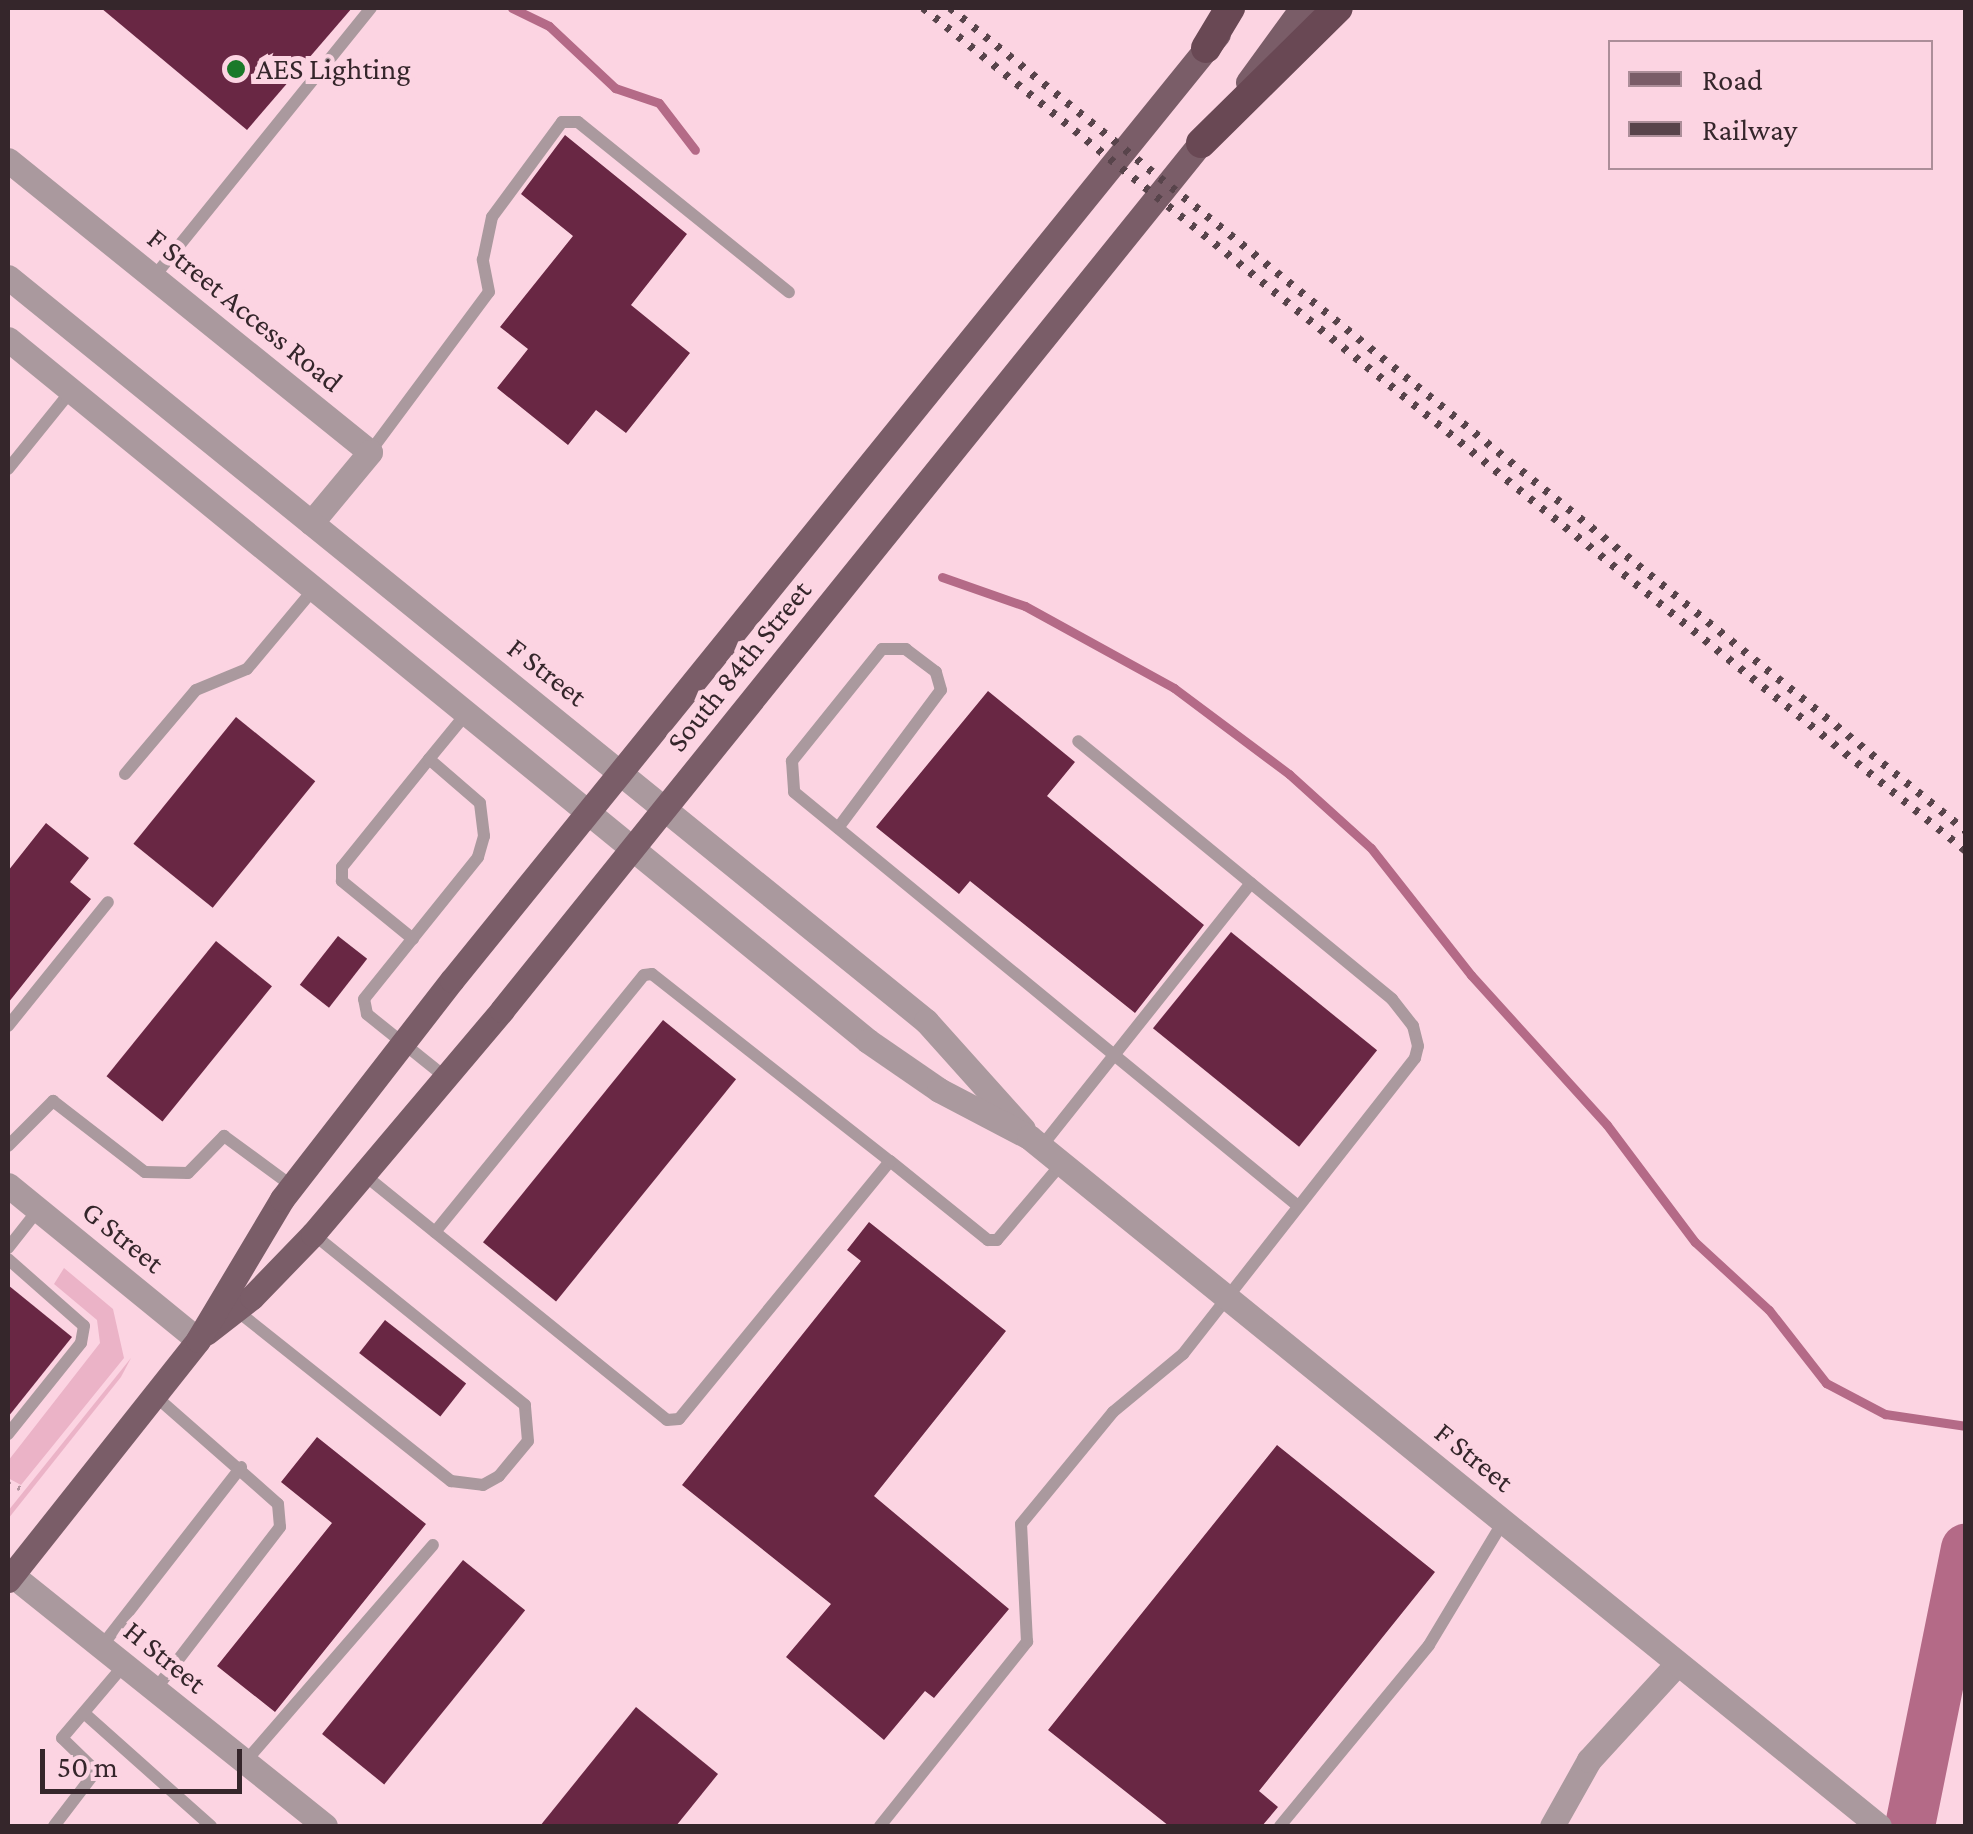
<!DOCTYPE html>
<html>
<head>
<meta charset="utf-8">
<style>
	body { margin:0 }
	#map { position:relative; width:1973px; height:1834px; overflow:hidden; background:#fcd4e2; font-family:"Crimson Pro",serif }
	div>[style] { position:absolute }
	.green>* { inset:0; background:#ebb3c7 }
	.stream>* { height:9px; margin:-4.5px; padding:0 4.5px; transform-origin:4.5px; border-radius:4.5px; background:#b46a87 }
	.river>* { height:50px; margin:-25px; padding:0 25px; transform-origin:25px; border-radius:25px; background:#b46a87 }
	.building>* { inset:0; background:#692744; transform-origin:0 0 }
	.path>* { height:5px; margin-top:-2.5px; transform-origin:0; background:repeating-linear-gradient(90deg,#b596a1 0 2.5px,transparent 0 10.5px) }
	.service>* { height:12px; margin:-6px; padding:0 6px; transform-origin:6px; border-radius:6px; background:#aa999e }
	.minor>* { height:25px; margin:-12.5px; padding:0 12.5px; transform-origin:12.5px; border-radius:12.5px; background:#aa999e }
	.tertiary>* { height:25px; margin:-12.5px; padding:0 12.5px; transform-origin:12.5px; border-radius:12.5px; background:#aa999e }
	.primary>* { height:25px; margin:-12.5px; padding:0 12.5px; transform-origin:12.5px; border-radius:12.5px; background:#7a5d68 }
	.motorway>* { height:30px; margin:-15px; padding:0 15px; transform-origin:15px; border-radius:15px; background:#694854 }
	.rail>* { height:8px; margin-top:-4px; transform-origin:0; background:repeating-linear-gradient(90deg,#58444b 0 5px,transparent 0 15px) }
	.dots>* { width:28px; height:28px; translate:-50% -50%; box-sizing:border-box; border:5px solid #fcd4e2; border-radius:50% }
	span { translate:-50% -50%; white-space:nowrap; text-align:center; line-height:1.15; -webkit-text-stroke:10px #fcd4e2; paint-order:stroke }
	.poi-label { font-size:30px; color:#35262b }
	.left { translate:0 -50%; text-align:left }
	.street-label { font-size:30px; color:#35262b }
	.frame { position:absolute; inset:0; border:10px solid #35262b; pointer-events:none }
	.legend { position:absolute; left:1608px; top:40px; width:325px; height:130px; box-sizing:border-box; background:#fcd4e2; border:2px solid #ac8e99; margin:0; padding:12px 18px; list-style:none; font-size:30px; color:#35262b }
	.legend li { display:flex; align-items:center; gap:20px; height:50px }
	.legend b { width:50px; border:2px solid #ac8e99 }
	.scale { position:absolute; left:40px; top:1749px; width:202px; height:45px; box-sizing:border-box; border:5px solid #35262b; border-top:0; padding-left:12px; font-size:30px; line-height:35px; white-space:nowrap; color:#35262b; -webkit-text-stroke:8px #fcd4e2; paint-order:stroke }
</style>
</head>
<body>
<div id="map">
	<div class="green">
		<div style="clip-path:polygon(64px 1268px,113px 1309px,124px 1358px,21px 1485px,8px 1478px,8px 1461px,100px 1343px,97px 1320px,54px 1284px)"></div>
		<div style="clip-path:polygon(131px 1358px,121px 1377px,8px 1519px,8px 1511px)"></div>
	</div>
	<div class="stream">
		<div style="left:512px;top:8px;width:41px;rotate:25.9deg"></div>
		<div style="left:549px;top:26px;width:91px;rotate:43.2deg"></div>
		<div style="left:615px;top:88px;width:46px;rotate:18.8deg"></div>
		<div style="left:659px;top:103px;width:59px;rotate:52.5deg"></div>
		<div style="left:942px;top:577px;width:88px;rotate:19.3deg"></div>
		<div style="left:1025px;top:606px;width:170px;rotate:28.8deg"></div>
		<div style="left:1174px;top:688px;width:144px;rotate:36.8deg"></div>
		<div style="left:1289px;top:774px;width:110px;rotate:42.1deg"></div>
		<div style="left:1371px;top:848px;width:162px;rotate:51.8deg"></div>
		<div style="left:1471px;top:975px;width:202px;rotate:47.8deg"></div>
		<div style="left:1607px;top:1125px;width:146px;rotate:53.1deg"></div>
		<div style="left:1695px;top:1242px;width:100px;rotate:42.6deg"></div>
		<div style="left:1769px;top:1310px;width:93px;rotate:52deg"></div>
		<div style="left:1826px;top:1383px;width:67px;rotate:27.7deg"></div>
		<div style="left:1885px;top:1414px;width:82px;rotate:8.4deg"></div>
	</div>
	<div class="river">
		<div style="left:1910px;top:1826px;width:283px;rotate:-78.6deg"></div>
	</div>
	<div class="building">
		<div style="clip-path:polygon(101px 8px,352px 8px,247px 130px)"></div>
		<div style="clip-path:polygon(565px 135px,687px 234px,631px 305px,690px 353px,626px 433px,596px 410px,568px 445px,497px 388px,528px 349px,500px 327px,573px 236px,521px 194px)"></div>
		<div style="clip-path:polygon(988px 691px,1075px 762px,1047px 796px,1204px 925px,1135px 1013px,970px 881px,959px 894px,876px 827px)"></div>
		<div style="left:236px;top:717px;width:102px;height:163px;rotate:39deg"></div>
		<div style="clip-path:polygon(46px 823px,89px 858px,70px 882px,91px 899px,8px 1003px,8px 871px)"></div>
		<div style="left:1231px;top:932px;width:188px;height:124px;rotate:39deg"></div>
		<div style="left:338px;top:936px;width:37px;height:62px;rotate:38deg"></div>
		<div style="left:216px;top:941px;width:72px;height:174px;rotate:39deg"></div>
		<div style="left:663px;top:1020px;width:94px;height:286px;rotate:39deg"></div>
		<div style="clip-path:polygon(869px 1222px,1006px 1331px,874px 1496px,1009px 1609px,934px 1698px,925px 1691px,884px 1740px,786px 1657px,831px 1604px,682px 1485px,861px 1261px,847px 1250px)"></div>
		<div style="clip-path:polygon(8px 1285px,72px 1337px,8px 1417px)"></div>
		<div style="left:385px;top:1320px;width:103px;height:42px;rotate:38deg"></div>
		<div style="clip-path:polygon(317px 1437px,426px 1524px,275px 1712px,217px 1666px,332px 1523px,281px 1482px)"></div>
		<div style="clip-path:polygon(1277px 1445px,1435px 1572px,1259px 1791px,1278px 1807px,1262px 1826px,1169px 1826px,1048px 1730px)"></div>
		<div style="left:463px;top:1560px;width:80px;height:224px;rotate:39deg"></div>
		<div style="clip-path:polygon(636px 1707px,718px 1774px,676px 1826px,540px 1826px)"></div>
	</div>
	<div class="path">
		<div style="left:8px;top:1483px;width:15px;rotate:23deg"></div>
	</div>
	<div class="service">
		<div style="left:153px;top:278px;width:347px;rotate:-51.1deg"></div>
		<div style="left:370px;top:452px;width:199px;rotate:-53.4deg"></div>
		<div style="left:489px;top:292px;width:33px;rotate:-101deg"></div>
		<div style="left:483px;top:260px;width:44px;rotate:-78.2deg"></div>
		<div style="left:492px;top:217px;width:118px;rotate:-53.6deg"></div>
		<div style="left:562px;top:122px;width:16px"></div>
		<div style="left:578px;top:122px;width:271px;rotate:38.9deg"></div>
		<div style="left:8px;top:469px;width:100px;rotate:-51.1deg"></div>
		<div style="left:125px;top:774px;width:110px;rotate:-49.8deg"></div>
		<div style="left:196px;top:690px;width:55px;rotate:-22.4deg"></div>
		<div style="left:247px;top:669px;width:104px;rotate:-50.1deg"></div>
		<div style="left:838px;top:828px;width:172px;rotate:-53.3deg"></div>
		<div style="left:941px;top:690px;width:19px;rotate:-106deg"></div>
		<div style="left:936px;top:672px;width:38px;rotate:-143deg"></div>
		<div style="left:906px;top:649px;width:24px;rotate:180deg"></div>
		<div style="left:882px;top:649px;width:144px;rotate:128.8deg"></div>
		<div style="left:792px;top:761px;width:31px;rotate:86deg"></div>
		<div style="left:794px;top:792px;width:652px;rotate:39.4deg"></div>
		<div style="left:413px;top:939px;width:92px;rotate:-140.8deg"></div>
		<div style="left:342px;top:881px;width:14px;rotate:-90deg"></div>
		<div style="left:342px;top:867px;width:139px;rotate:-51.1deg"></div>
		<div style="left:8px;top:1026px;width:159px;rotate:-51.1deg"></div>
		<div style="left:444px;top:1076px;width:99px;rotate:-141.2deg"></div>
		<div style="left:367px;top:1014px;width:15px;rotate:-101deg"></div>
		<div style="left:364px;top:999px;width:182px;rotate:-51.2deg"></div>
		<div style="left:478px;top:857px;width:22px;rotate:-74deg"></div>
		<div style="left:484px;top:836px;width:33px;rotate:-97deg"></div>
		<div style="left:480px;top:803px;width:67px;rotate:-139.2deg"></div>
		<div style="left:429px;top:759px;width:58px;rotate:-50.6deg"></div>
		<div style="left:8px;top:1146px;width:64px;rotate:-45deg"></div>
		<div style="left:53px;top:1101px;width:116px;rotate:37.7deg"></div>
		<div style="left:145px;top:1172px;width:43px;rotate:1.3deg"></div>
		<div style="left:188px;top:1173px;width:52px;rotate:-45.8deg"></div>
		<div style="left:224px;top:1136px;width:84px;rotate:36.3deg"></div>
		<div style="left:1041px;top:1147px;width:337px;rotate:-51.5deg"></div>
		<div style="left:362px;top:1173px;width:392px;rotate:39deg"></div>
		<div style="left:667px;top:1420px;width:12px;rotate:-5deg"></div>
		<div style="left:679px;top:1419px;width:333px;rotate:-50.7deg"></div>
		<div style="left:890px;top:1161px;width:126px;rotate:38.9deg"></div>
		<div style="left:988px;top:1240px;width:9px"></div>
		<div style="left:997px;top:1240px;width:101px;rotate:-49.8deg"></div>
		<div style="left:435px;top:1232px;width:331px;rotate:-50.9deg"></div>
		<div style="left:644px;top:975px;width:8px;rotate:-7deg"></div>
		<div style="left:652px;top:974px;width:303px;rotate:38.2deg"></div>
		<div style="left:8px;top:1248px;width:48px;rotate:-51.7deg"></div>
		<div style="left:8px;top:1259px;width:101px;rotate:41.4deg"></div>
		<div style="left:84px;top:1326px;width:17px;rotate:100deg"></div>
		<div style="left:81px;top:1343px;width:117px;rotate:128.7deg"></div>
		<div style="left:236px;top:1310px;width:275px;rotate:38.5deg"></div>
		<div style="left:451px;top:1481px;width:32px;rotate:7deg"></div>
		<div style="left:483px;top:1485px;width:18px;rotate:-29deg"></div>
		<div style="left:499px;top:1476px;width:45px;rotate:-50.4deg"></div>
		<div style="left:528px;top:1441px;width:36px;rotate:-95deg"></div>
		<div style="left:525px;top:1405px;width:272px;rotate:-141.1deg"></div>
		<div style="left:154px;top:1395px;width:165px;rotate:41.3deg"></div>
		<div style="left:278px;top:1504px;width:23px;rotate:85deg"></div>
		<div style="left:280px;top:1527px;width:205px;rotate:127.5deg"></div>
		<div style="left:101px;top:1647px;width:228px;rotate:-52.1deg"></div>
		<div style="left:84px;top:1713px;width:170px;rotate:41.7deg"></div>
		<div style="left:245px;top:1762px;width:287px;rotate:-49.1deg"></div>
		<div style="left:54px;top:1826px;width:69px;rotate:-52.6deg"></div>
		<div style="left:96px;top:1771px;width:47px;rotate:-135.9deg"></div>
		<div style="left:62px;top:1738px;width:96px;rotate:-49.7deg"></div>
		<div style="left:880px;top:1826px;width:236px;rotate:-51.4deg"></div>
		<div style="left:1027px;top:1642px;width:118px;rotate:-92.9deg"></div>
		<div style="left:1021px;top:1524px;width:145px;rotate:-50.6deg"></div>
		<div style="left:1113px;top:1412px;width:91px;rotate:-39.6deg"></div>
		<div style="left:1183px;top:1354px;width:376px;rotate:-51.9deg"></div>
		<div style="left:1415px;top:1058px;width:12px;rotate:-76deg"></div>
		<div style="left:1418px;top:1046px;width:21px;rotate:-104deg"></div>
		<div style="left:1413px;top:1026px;width:34px;rotate:-128deg"></div>
		<div style="left:1392px;top:999px;width:406px;rotate:-140.6deg"></div>
		<div style="left:1280px;top:1826px;width:234px;rotate:-50.5deg"></div>
		<div style="left:1429px;top:1645px;width:144px;rotate:-59deg"></div>
	</div>
	<div class="minor">
		<div style="left:8px;top:160px;width:465px;rotate:38.9deg"></div>
		<div style="left:370px;top:452px;width:92px;rotate:129.7deg"></div>
		<div style="left:8px;top:1185px;width:245px;rotate:39.2deg"></div>
		<div style="left:12px;top:1575px;width:401px;rotate:38.7deg"></div>
		<div style="left:1552px;top:1826px;width:76px;rotate:-60.7deg"></div>
		<div style="left:1589px;top:1760px;width:130px;rotate:-47.5deg"></div>
	</div>
	<div class="tertiary">
		<div style="left:8px;top:277px;width:1182px;rotate:39.02deg"></div>
		<div style="left:926px;top:1021px;width:145px;rotate:48.1deg"></div>
		<div style="left:8px;top:339px;width:1110px;rotate:39.22deg"></div>
		<div style="left:868px;top:1041px;width:86px;rotate:34.6deg"></div>
		<div style="left:939px;top:1090px;width:102px;rotate:27.6deg"></div>
		<div style="left:1029px;top:1137px;width:1094px;rotate:39.03deg"></div>
	</div>
	<div class="primary">
		<div style="left:1248px;top:82px;width:92px;rotate:-53.9deg"></div>
		<div style="left:206px;top:1333px;width:58px;rotate:-38deg"></div>
		<div style="left:252px;top:1297px;width:88px;rotate:-45.9deg"></div>
		<div style="left:313px;top:1234px;width:293px;rotate:-49.8deg"></div>
		<div style="left:502px;top:1010px;width:1130px;rotate:-51.14deg"></div>
		<div style="left:8px;top:1580px;width:306px;rotate:-51.6deg"></div>
		<div style="left:198px;top:1340px;width:164px;rotate:-59.2deg"></div>
		<div style="left:282px;top:1199px;width:277px;rotate:-52.2deg"></div>
		<div style="left:452px;top:980px;width:1217px;rotate:-51deg"></div>
	</div>
	<div class="motorway">
		<div style="left:1206px;top:48px;width:47px;rotate:-59deg"></div>
		<div style="left:1201px;top:143px;width:192px;rotate:-44.6deg"></div>
	</div>
	<div class="rail">
		<div style="left:923px;top:8px;width:1341px;rotate:38.95deg"></div>
		<div style="left:950px;top:8px;width:1308px;rotate:39.01deg"></div>
	</div>
	<div class="dots">
		<div style="left:236px;top:69px;background:#1a7929"></div>
	</div>
	<div class="poi-label">
		<span class="left" style="left:256px;top:69px">AES Lighting</span>
	</div>
	<div class="street-label">
		<span style="left:245px;top:310px;rotate:39deg">F Street Access Road</span>
		<span style="left:739px;top:666px;rotate:-51deg">South 84th Street</span>
		<span style="left:547px;top:672px;rotate:38deg">F Street</span>
		<span style="left:123px;top:1237px;rotate:39deg">G Street</span>
		<span style="left:1474px;top:1457px;rotate:39deg">F Street</span>
		<span style="left:165px;top:1657px;rotate:39deg">H Street</span>
	</div>
	<div class="frame"></div>
	<ul class="legend">
	<li><b style="height:12px;background:#7a5d68"></b>Road</li>
	<li><b style="height:12px;background:#58444b"></b>Railway</li>
	</ul>
	<div class="scale">50 m</div>
</div>
</body>
</html>
